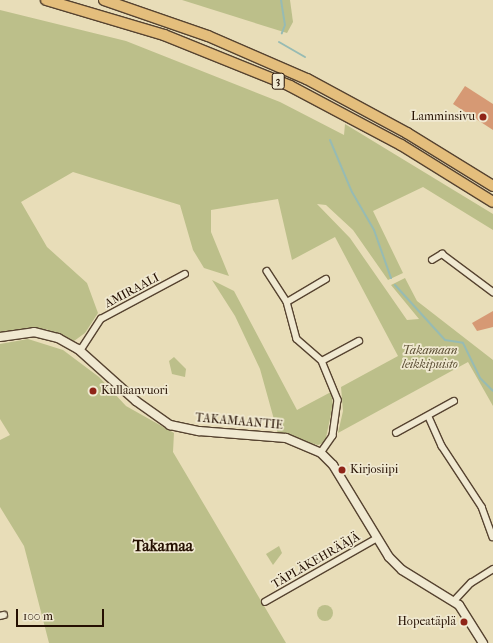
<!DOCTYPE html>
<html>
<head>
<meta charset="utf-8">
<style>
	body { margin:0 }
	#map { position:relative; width:493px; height:643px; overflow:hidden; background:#e8ddb8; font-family:"IM FELL French Canon",serif }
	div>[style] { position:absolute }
	.green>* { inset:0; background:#bcbf8a }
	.round { border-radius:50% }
	.stream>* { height:2px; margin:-1px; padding:0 1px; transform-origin:1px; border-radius:1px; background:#97bbb3 }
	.building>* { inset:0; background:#d69974 }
	.roads { filter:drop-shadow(1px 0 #564330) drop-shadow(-1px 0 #564330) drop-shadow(0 1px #564330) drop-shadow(0 -1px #564330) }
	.street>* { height:5.5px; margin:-2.75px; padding:0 2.75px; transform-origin:2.75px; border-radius:2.75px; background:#f0e9d1 }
	.secondary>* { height:8px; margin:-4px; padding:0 4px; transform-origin:4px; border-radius:4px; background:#f0e9d1 }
	.highway>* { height:10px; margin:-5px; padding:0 5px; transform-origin:5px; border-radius:5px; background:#e4be7c }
	.dots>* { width:11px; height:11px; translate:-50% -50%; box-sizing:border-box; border:2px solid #f0e9d1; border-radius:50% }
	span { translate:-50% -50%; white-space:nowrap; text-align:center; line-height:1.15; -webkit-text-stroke:3.5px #f0e9d1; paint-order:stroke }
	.shield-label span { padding:1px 3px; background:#f0e9d1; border:1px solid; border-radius:3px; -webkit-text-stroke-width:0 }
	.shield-label { font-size:11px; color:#251002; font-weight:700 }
	.poi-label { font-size:12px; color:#251002 }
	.right { translate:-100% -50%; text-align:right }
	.left { translate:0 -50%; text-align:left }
	.street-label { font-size:12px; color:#251002 }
	.park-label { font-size:12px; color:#5a4d32; font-style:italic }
	.district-label { font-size:16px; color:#251002; font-weight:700 }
	.scale { position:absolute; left:16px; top:609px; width:88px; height:18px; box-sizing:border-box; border:2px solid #251002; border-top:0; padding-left:5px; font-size:12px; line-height:14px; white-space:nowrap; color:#251002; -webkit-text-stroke:3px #f0e9d1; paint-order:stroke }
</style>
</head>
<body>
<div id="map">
	<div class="green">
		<div style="clip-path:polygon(182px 0,290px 0,293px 22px,287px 33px)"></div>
		<div style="clip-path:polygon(0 10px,126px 41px,280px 102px,344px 135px,345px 124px,493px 214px,493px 230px,423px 187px,373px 211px,403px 273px,388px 280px,353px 230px,326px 205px,317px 204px,350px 238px,407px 320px,419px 319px,391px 285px,405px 278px,417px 301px,493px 360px,493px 406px,468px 362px,338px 433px,343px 411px,341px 387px,398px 356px,335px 237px,292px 260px,278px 199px,211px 210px,211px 232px,229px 276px,204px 268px,193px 250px,180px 205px,73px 172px,21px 202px,47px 247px,87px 283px,98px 313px,85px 333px,74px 341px,46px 329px,0 334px)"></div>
		<div style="clip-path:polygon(212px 280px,234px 291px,297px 410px,331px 392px,333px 405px,325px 442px,318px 445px,278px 434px,260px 369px,235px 316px)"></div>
		<div style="clip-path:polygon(28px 339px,63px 350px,99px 377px,126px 406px,174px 433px,173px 452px,286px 643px,49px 643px,24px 546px,0 507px,0 440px,10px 435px,0 419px,0 344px)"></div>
		<div style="clip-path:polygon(174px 357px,186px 369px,185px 377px,172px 374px,169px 361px)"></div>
		<div style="clip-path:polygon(279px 546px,282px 553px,273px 565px,266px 554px)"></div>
		<div class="round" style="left:317px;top:605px;width:16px;height:16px"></div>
	</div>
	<div class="stream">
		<div style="left:281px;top:0;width:25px;rotate:81deg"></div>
		<div style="left:285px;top:25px;width:9px;rotate:111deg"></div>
		<div style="left:279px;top:42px;width:30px;rotate:30deg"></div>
		<div style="left:330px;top:140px;width:56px;rotate:67.1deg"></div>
		<div style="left:352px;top:192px;width:44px;rotate:59.9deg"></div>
		<div style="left:374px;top:230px;width:51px;rotate:70.5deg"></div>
		<div style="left:395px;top:285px;width:74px;rotate:47.7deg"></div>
		<div style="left:445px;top:340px;width:18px;rotate:9deg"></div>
		<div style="left:463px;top:343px;width:39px;rotate:64deg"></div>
		<div style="left:480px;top:378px;width:18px;rotate:45deg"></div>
	</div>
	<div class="building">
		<div style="clip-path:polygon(465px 86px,493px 104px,493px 130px,453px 104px)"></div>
		<div style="clip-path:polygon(493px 311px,493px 327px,477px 331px,472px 323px)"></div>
	</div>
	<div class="roads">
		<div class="street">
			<div style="left:432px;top:260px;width:12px;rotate:-31deg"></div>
			<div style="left:442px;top:254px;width:64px;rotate:36.7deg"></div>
			<div style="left:267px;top:271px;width:37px;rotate:57deg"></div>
			<div style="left:287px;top:302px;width:38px;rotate:75deg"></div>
			<div style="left:297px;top:339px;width:33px;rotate:41deg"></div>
			<div style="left:322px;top:361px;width:42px;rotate:67.7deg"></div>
			<div style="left:338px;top:400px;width:36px;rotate:98deg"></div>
			<div style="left:333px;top:436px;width:21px;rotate:125deg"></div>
			<div style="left:287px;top:302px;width:45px;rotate:-30.5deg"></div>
			<div style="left:80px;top:351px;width:38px;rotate:-57deg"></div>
			<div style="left:101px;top:319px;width:95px;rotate:-28.2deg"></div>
			<div style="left:322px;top:361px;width:42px;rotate:-28.4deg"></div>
			<div style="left:429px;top:417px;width:32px;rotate:66deg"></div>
			<div style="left:442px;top:446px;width:73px;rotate:56.7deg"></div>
			<div style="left:482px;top:507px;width:32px;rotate:70deg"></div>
			<div style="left:396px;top:433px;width:66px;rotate:-28.9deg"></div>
			<div style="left:454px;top:601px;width:25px;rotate:-47deg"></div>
			<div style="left:471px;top:583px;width:26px;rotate:-32deg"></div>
			<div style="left:265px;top:602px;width:129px;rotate:-29.7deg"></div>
			<div style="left:0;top:616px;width:4px;rotate:-14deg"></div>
		</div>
		<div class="secondary">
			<div style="left:0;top:337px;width:34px;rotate:-8deg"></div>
			<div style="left:34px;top:332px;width:25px;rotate:14deg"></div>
			<div style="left:58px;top:338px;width:23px;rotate:29deg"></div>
			<div style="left:78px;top:349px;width:78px;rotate:41.9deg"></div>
			<div style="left:136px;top:401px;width:42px;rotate:35.2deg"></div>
			<div style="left:170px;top:425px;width:30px;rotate:12deg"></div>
			<div style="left:199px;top:431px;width:87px;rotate:4.6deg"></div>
			<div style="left:286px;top:438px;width:38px;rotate:23deg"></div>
			<div style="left:321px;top:453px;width:17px;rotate:45deg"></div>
			<div style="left:333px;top:465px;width:108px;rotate:58.7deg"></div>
			<div style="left:389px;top:557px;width:18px;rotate:45deg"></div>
			<div style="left:402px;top:570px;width:67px;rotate:31.6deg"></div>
			<div style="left:459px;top:605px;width:45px;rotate:57.7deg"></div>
		</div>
		<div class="highway">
			<div style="left:46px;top:0;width:123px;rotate:16.5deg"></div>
			<div style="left:164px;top:35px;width:136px;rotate:22deg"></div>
			<div style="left:290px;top:86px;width:126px;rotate:28deg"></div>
			<div style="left:401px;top:145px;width:108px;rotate:31.8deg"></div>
			<div style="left:104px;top:0;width:110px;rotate:19.1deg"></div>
			<div style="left:208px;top:36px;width:108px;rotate:23.5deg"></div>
			<div style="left:307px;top:79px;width:114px;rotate:28.4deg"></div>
			<div style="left:407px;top:133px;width:101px;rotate:31.6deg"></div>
		</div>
	</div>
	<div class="dots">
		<div style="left:483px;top:117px;background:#8f2418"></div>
		<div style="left:93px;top:391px;background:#8f2418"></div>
		<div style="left:342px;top:470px;background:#8f2418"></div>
		<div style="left:464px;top:622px;background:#8f2418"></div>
	</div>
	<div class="shield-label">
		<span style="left:278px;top:81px">3</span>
	</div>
	<div class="poi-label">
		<span class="right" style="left:475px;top:117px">Lamminsivu</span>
		<span class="left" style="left:101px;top:391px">Kullaanvuori</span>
		<span class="left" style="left:350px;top:470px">Kirjosiipi</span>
		<span class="right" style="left:456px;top:622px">Hopeatäplä</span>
	</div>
	<div class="street-label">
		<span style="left:132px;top:291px;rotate:-28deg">AMIRAALI</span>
		<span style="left:239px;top:422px;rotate:5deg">TAKAMAANTIE</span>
		<span style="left:316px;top:561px;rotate:-30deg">TÄPLÄKEHRÄÄJÄ</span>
	</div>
	<div class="park-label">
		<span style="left:430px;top:358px">Takamaan<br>leikkipuisto</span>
	</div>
	<div class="district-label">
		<span style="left:163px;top:546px">Takamaa</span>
	</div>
	<div class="scale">100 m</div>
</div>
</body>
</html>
